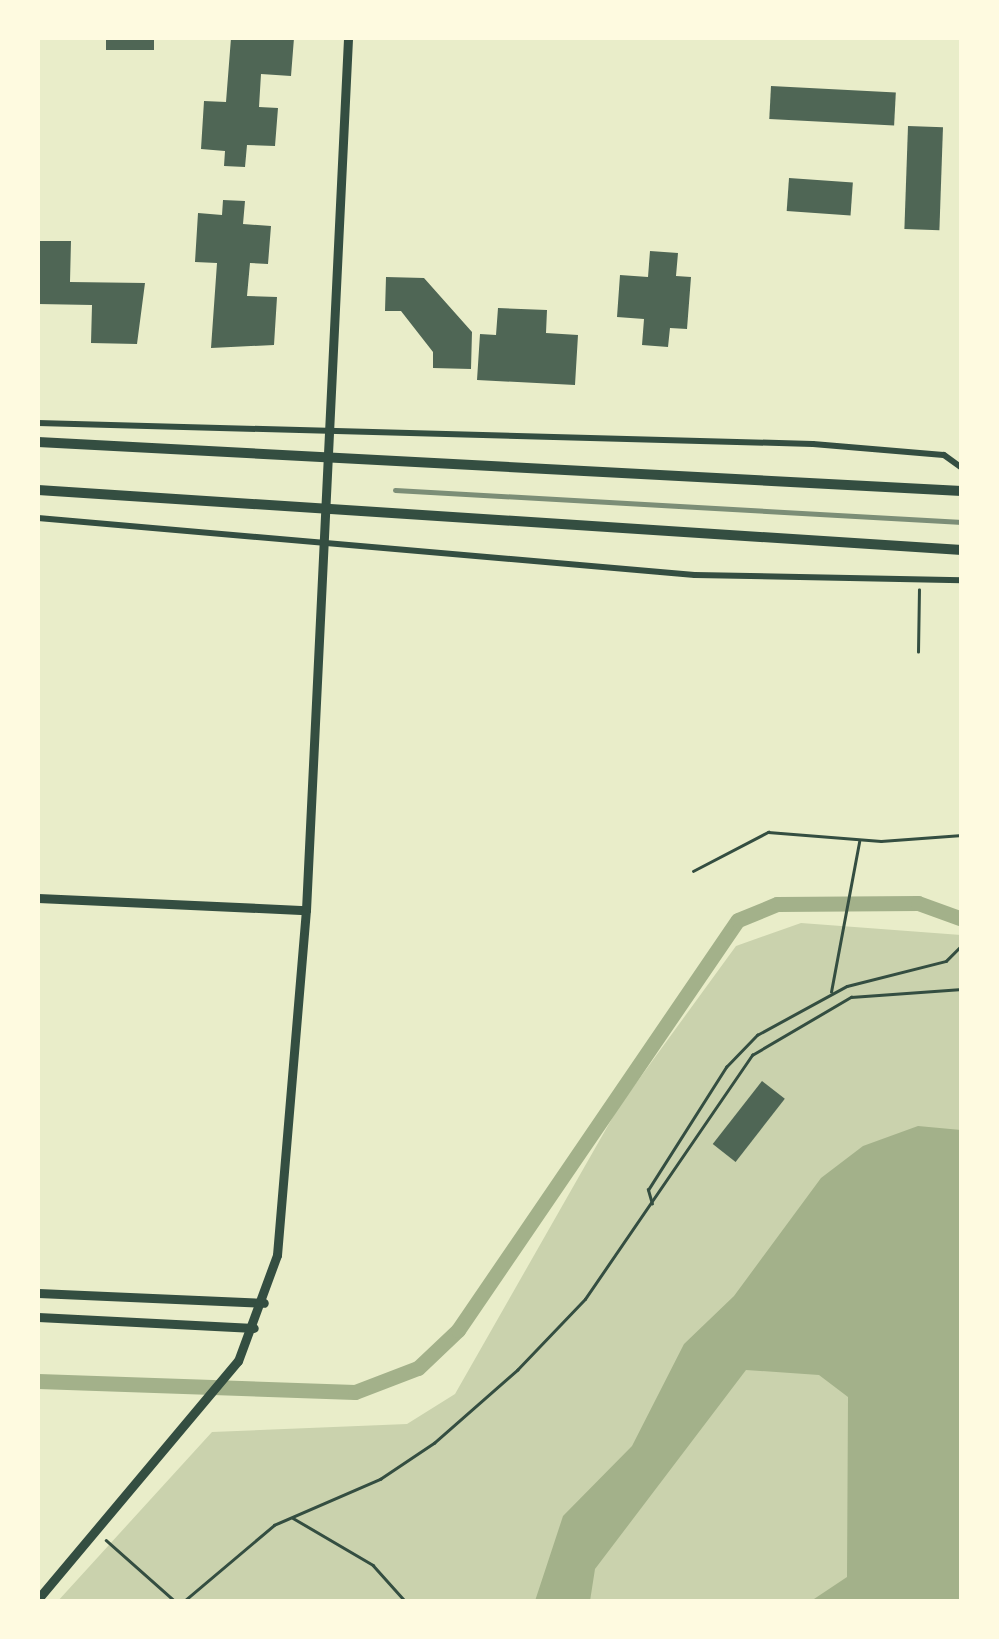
<!DOCTYPE html>
<html>
<head>
<meta charset="utf-8">
<style>
	body { margin:0 }
	#map { position:relative; width:999px; height:1639px; overflow:hidden; background:#e9edc9; font-family:"Nunito Sans",sans-serif }
	div>[style] { position:absolute }
	.green>* { inset:0; background:#cad2ad }
	.water>* { inset:0; background:#a3b18a }
	.canal>* { height:15px; margin:-7.5px; padding:0 7.5px; transform-origin:7.5px; border-radius:7.5px; background:#a3b18a }
	.building>* { inset:0; background:#4f6655; transform-origin:0 0 }
	.path>* { height:2.5px; margin:-1.25px; padding:0 1.25px; transform-origin:1.25px; border-radius:1.25px; background:#344e41 }
	.minor>* { height:6px; margin:-3px; padding:0 3px; transform-origin:3px; border-radius:3px; background:#344e41 }
	.tertiary>* { height:9px; margin:-4.5px; padding:0 4.5px; transform-origin:4.5px; border-radius:4.5px; background:#344e41 }
	.secondary>* { height:10px; margin:-5px; padding:0 5px; transform-origin:5px; border-radius:5px; background:#344e41 }
	.rail>* { height:5px; margin:-2.5px; padding:0 2.5px; transform-origin:2.5px; border-radius:2.5px; background:#7c8e77 }
	span { translate:-50% -50%; white-space:nowrap; text-align:center; line-height:1.15; -webkit-text-stroke:8px #fefae0; paint-order:stroke }
	.frame { position:absolute; inset:0; border:40px solid #fefae0; pointer-events:none }
</style>
</head>
<body>
<div id="map">
	<div class="green">
		<div style="clip-path:polygon(801px 923px,961px 935px,961px 1601px,57px 1602px,212px 1432px,407px 1424px,455px 1394px,618px 1108px,736px 946px)"></div>
	</div>
	<div class="water">
		<div style="clip-path:polygon(918px 1126px,961px 1130px,961px 1601px,811px 1601px,847px 1577px,848px 1397px,819px 1375px,746px 1370px,595px 1569px,590px 1601px,535px 1601px,563px 1516px,632px 1446px,684px 1344px,734px 1296px,821px 1178px,863px 1146px)"></div>
	</div>
	<div class="canal">
		<div style="left:38px;top:1381px;width:317px;rotate:2deg"></div>
		<div style="left:355px;top:1392px;width:67px;rotate:-20.9deg"></div>
		<div style="left:418px;top:1368px;width:55px;rotate:-43.5deg"></div>
		<div style="left:458px;top:1330px;width:496px;rotate:-55.7deg"></div>
		<div style="left:738px;top:920px;width:42px;rotate:-22.3deg"></div>
		<div style="left:777px;top:904px;width:141px;rotate:-0.4deg"></div>
		<div style="left:918px;top:903px;width:47px;rotate:20deg"></div>
	</div>
	<div class="building">
		<div style="left:106px;top:38px;width:48px;height:12px"></div>
		<div style="clip-path:polygon(231px 38px,294px 38px,291px 76px,261px 74px,259px 107px,278px 108px,275px 146px,247px 145px,245px 167px,224px 166px,225px 151px,201px 149px,204px 101px,226px 102px)"></div>
		<div style="left:771px;top:86px;width:125px;height:33px;rotate:3deg"></div>
		<div style="left:908px;top:126px;width:35px;height:103px;rotate:2deg"></div>
		<div style="left:789px;top:178px;width:64px;height:33px;rotate:4deg"></div>
		<div style="clip-path:polygon(223px 200px,245px 201px,243px 224px,271px 226px,268px 264px,250px 263px,247px 296px,277px 297px,274px 345px,211px 348px,217px 263px,195px 262px,198px 213px,222px 215px)"></div>
		<div style="clip-path:polygon(38px 241px,71px 241px,70px 282px,145px 283px,137px 344px,91px 343px,92px 305px,38px 304px)"></div>
		<div style="clip-path:polygon(650px 251px,678px 253px,676px 276px,691px 277px,687px 329px,670px 328px,668px 347px,642px 345px,644px 319px,617px 317px,620px 275px,648px 277px)"></div>
		<div style="clip-path:polygon(386px 277px,424px 278px,472px 332px,471px 369px,433px 368px,433px 352px,401px 311px,385px 311px)"></div>
		<div style="clip-path:polygon(498px 308px,547px 310px,546px 333px,578px 335px,575px 385px,477px 380px,480px 334px,496px 335px)"></div>
		<div style="left:762px;top:1081px;width:29px;height:80px;rotate:38deg"></div>
	</div>
	<div class="path">
		<div style="left:918px;top:652px;width:62px;rotate:-89.1deg"></div>
		<div style="left:693px;top:871px;width:85px;rotate:-27.5deg"></div>
		<div style="left:768px;top:832px;width:113px;rotate:4.6deg"></div>
		<div style="left:881px;top:841px;width:81px;rotate:-4.2deg"></div>
		<div style="left:831px;top:992px;width:153px;rotate:-79.4deg"></div>
		<div style="left:652px;top:1204px;width:15px;rotate:-106deg"></div>
		<div style="left:648px;top:1190px;width:146px;rotate:-57.6deg"></div>
		<div style="left:726px;top:1067px;width:45px;rotate:-45.9deg"></div>
		<div style="left:757px;top:1035px;width:102px;rotate:-28.6deg"></div>
		<div style="left:847px;top:986px;width:102px;rotate:-14.2deg"></div>
		<div style="left:946px;top:961px;width:23px;rotate:-45deg"></div>
		<div style="left:293px;top:1518px;width:93px;rotate:30.4deg"></div>
		<div style="left:373px;top:1565px;width:50px;rotate:48.3deg"></div>
		<div style="left:106px;top:1540px;width:94px;rotate:41.5deg"></div>
		<div style="left:183px;top:1602px;width:119px;rotate:-40.2deg"></div>
		<div style="left:274px;top:1525px;width:116px;rotate:-23.5deg"></div>
		<div style="left:380px;top:1479px;width:65px;rotate:-33.7deg"></div>
		<div style="left:434px;top:1443px;width:111px;rotate:-41.3deg"></div>
		<div style="left:517px;top:1370px;width:98px;rotate:-46.2deg"></div>
		<div style="left:585px;top:1299px;width:296px;rotate:-55.6deg"></div>
		<div style="left:752px;top:1055px;width:115px;rotate:-30.4deg"></div>
		<div style="left:851px;top:997px;width:111px;rotate:-4.1deg"></div>
	</div>
	<div class="minor">
		<div style="left:38px;top:423px;width:775px;rotate:1.55deg"></div>
		<div style="left:813px;top:444px;width:131px;rotate:4.8deg"></div>
		<div style="left:944px;top:455px;width:22px;rotate:36deg"></div>
		<div style="left:38px;top:518px;width:659px;rotate:4.96deg"></div>
		<div style="left:695px;top:575px;width:267px;rotate:1.1deg"></div>
	</div>
	<div class="tertiary">
		<div style="left:38px;top:898px;width:268px;rotate:2.6deg"></div>
		<div style="left:38px;top:1293px;width:226px;rotate:2.5deg"></div>
		<div style="left:38px;top:1317px;width:216px;rotate:2.9deg"></div>
		<div style="left:38px;top:1599px;width:311px;rotate:-50deg"></div>
		<div style="left:238px;top:1361px;width:113px;rotate:-69.8deg"></div>
		<div style="left:277px;top:1255px;width:346px;rotate:-85.2deg"></div>
		<div style="left:306px;top:910px;width:873px;rotate:-87.24deg"></div>
	</div>
	<div class="secondary">
		<div style="left:38px;top:442px;width:925px;rotate:3.04deg"></div>
		<div style="left:38px;top:490px;width:926px;rotate:3.72deg"></div>
	</div>
	<div class="rail">
		<div style="left:395px;top:490px;width:568px;rotate:3.23deg"></div>
	</div>
	<div class="frame"></div>
</div>
</body>
</html>
